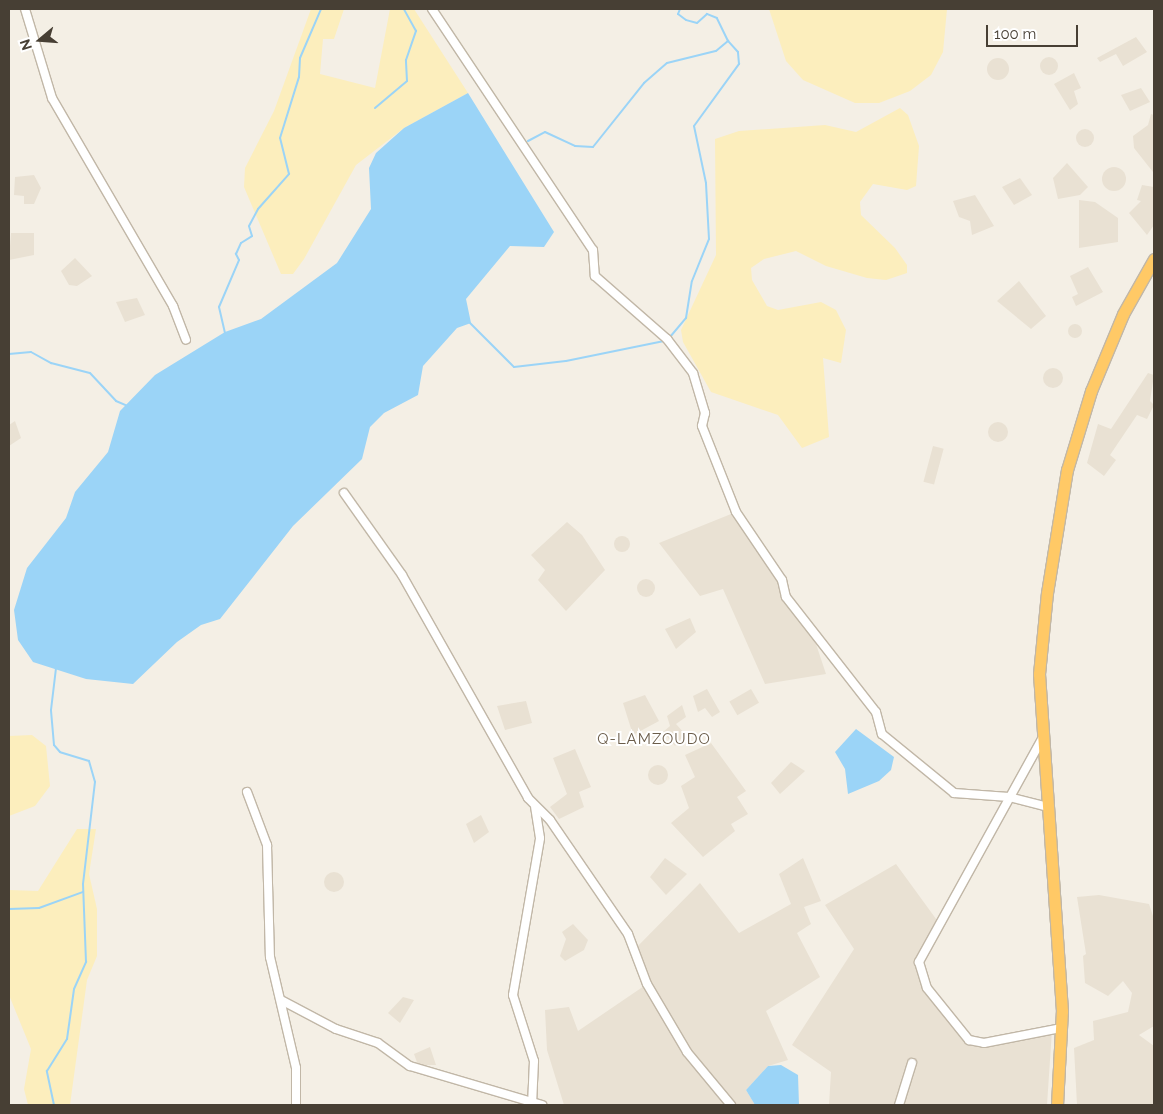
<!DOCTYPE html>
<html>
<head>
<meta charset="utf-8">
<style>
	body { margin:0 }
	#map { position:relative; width:1163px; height:1114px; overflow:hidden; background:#f4efe5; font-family:Raleway,sans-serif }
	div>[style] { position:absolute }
	.residential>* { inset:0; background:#e9e1d3; transform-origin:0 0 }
	.round { border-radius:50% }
	.sand>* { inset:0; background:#fceebd }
	.water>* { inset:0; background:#9bd4f7 }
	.stream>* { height:2px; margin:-1px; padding:0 1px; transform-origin:1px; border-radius:1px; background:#9bd4f7 }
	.roads { filter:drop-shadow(1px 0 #c1b7a7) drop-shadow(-1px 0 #c1b7a7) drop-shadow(0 1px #c1b7a7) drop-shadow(0 -1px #c1b7a7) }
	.minor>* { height:8px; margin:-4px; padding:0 4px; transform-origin:4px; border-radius:4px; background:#fff }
	.highway>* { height:11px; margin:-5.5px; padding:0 5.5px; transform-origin:5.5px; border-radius:5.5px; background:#ffc966 }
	span { translate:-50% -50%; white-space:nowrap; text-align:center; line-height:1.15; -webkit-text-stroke:4px #fff; paint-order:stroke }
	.quarter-label { font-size:15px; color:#6b5d4a; letter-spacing:1px }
	.frame { position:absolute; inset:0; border:10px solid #473f34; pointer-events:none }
	.north { position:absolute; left:15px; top:15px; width:50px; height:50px; -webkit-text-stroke:4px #fff; paint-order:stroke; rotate:252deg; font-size:14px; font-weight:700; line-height:20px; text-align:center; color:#473f34 }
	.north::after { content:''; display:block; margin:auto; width:18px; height:22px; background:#473f34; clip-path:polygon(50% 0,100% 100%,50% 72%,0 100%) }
	.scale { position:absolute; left:986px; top:25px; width:92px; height:22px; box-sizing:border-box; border:2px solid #473f34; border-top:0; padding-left:6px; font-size:15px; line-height:18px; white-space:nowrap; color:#473f34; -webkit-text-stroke:4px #fff; paint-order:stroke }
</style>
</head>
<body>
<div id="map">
	<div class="residential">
		<div style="clip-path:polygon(1136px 37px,1147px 52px,1123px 66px,1116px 54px,1100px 62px,1097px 58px)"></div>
		<div class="round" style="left:1040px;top:57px;width:18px;height:18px"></div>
		<div class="round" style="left:987px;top:58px;width:22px;height:22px"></div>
		<div style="clip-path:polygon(1074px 73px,1081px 88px,1074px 91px,1078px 104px,1070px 110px,1054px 84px)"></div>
		<div style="clip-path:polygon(1141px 88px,1150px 102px,1130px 111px,1121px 95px)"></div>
		<div style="clip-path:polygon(1151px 114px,1154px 115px,1153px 172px,1134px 148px,1133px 136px,1148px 125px)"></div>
		<div class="round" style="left:1076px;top:129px;width:18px;height:18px"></div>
		<div style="clip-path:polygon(1067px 163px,1088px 187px,1080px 195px,1058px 199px,1053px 178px)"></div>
		<div class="round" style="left:1102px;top:167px;width:24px;height:24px"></div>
		<div style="clip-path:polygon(34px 175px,41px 188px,34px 204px,24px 204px,24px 196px,14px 195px,15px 177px)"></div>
		<div style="clip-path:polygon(1020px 178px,1032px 195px,1014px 205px,1002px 187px)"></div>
		<div style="clip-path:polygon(1142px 185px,1154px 187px,1154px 225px,1147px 235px,1129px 213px,1141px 201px,1137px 200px)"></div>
		<div style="clip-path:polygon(975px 195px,994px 226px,972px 235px,970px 221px,959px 217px,953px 201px)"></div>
		<div style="clip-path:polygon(1079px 200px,1095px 202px,1118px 218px,1118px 242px,1079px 248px)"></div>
		<div style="clip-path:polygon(11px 233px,34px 233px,34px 255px,9px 260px)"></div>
		<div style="clip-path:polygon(75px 258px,92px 276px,77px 286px,69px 285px,61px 271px)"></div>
		<div style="clip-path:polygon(1088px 267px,1103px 292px,1076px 306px,1072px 297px,1078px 294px,1070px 276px)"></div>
		<div style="clip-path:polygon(1019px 281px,1046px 316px,1031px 329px,997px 301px)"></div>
		<div style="clip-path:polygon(137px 298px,145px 315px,125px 322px,116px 302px)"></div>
		<div class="round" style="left:1068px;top:324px;width:14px;height:14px"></div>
		<div class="round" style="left:1043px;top:368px;width:20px;height:20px"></div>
		<div style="clip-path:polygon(1148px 373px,1154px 375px,1150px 401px,1154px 405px,1147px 419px,1137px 415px,1110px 455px,1116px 460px,1104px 476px,1087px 463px,1098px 424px,1111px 429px)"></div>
		<div style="clip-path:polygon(15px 421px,21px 438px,9px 446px,9px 425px)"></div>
		<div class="round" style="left:988px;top:422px;width:20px;height:20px"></div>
		<div style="left:933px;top:446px;width:11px;height:37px;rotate:15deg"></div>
		<div style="clip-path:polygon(736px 512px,782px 580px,786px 597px,810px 626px,826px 674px,765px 684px,723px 589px,700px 596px,659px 543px)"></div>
		<div style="clip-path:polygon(567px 522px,582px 535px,605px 570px,566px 611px,538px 580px,545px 570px,531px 555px)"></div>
		<div class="round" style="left:614px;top:536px;width:16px;height:16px"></div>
		<div class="round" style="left:637px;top:579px;width:18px;height:18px"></div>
		<div style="clip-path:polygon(690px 618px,696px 632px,676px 649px,665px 629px)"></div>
		<div style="clip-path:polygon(707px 689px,720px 712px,712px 717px,705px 708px,698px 712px,693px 696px)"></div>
		<div style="left:751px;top:689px;width:16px;height:25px;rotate:60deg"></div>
		<div style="clip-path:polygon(645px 695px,659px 721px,633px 735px,623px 703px)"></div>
		<div style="clip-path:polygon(526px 701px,532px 723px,505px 730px,497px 706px)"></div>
		<div style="clip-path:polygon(682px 705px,686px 717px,676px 724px,685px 734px,675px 746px,663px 732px,670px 726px,667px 716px)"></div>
		<div style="clip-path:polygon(711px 743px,746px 791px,737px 797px,748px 814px,731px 824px,735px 831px,703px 857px,671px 823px,689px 808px,681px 786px,695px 777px,685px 755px)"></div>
		<div style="clip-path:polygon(575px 749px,591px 787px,579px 792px,584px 807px,559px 819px,550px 807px,567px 794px,553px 758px)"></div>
		<div style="clip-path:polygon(791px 762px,805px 771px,780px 794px,771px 783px)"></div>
		<div class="round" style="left:648px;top:765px;width:20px;height:20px"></div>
		<div style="clip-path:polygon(481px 815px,489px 832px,474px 843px,466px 824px)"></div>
		<div style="clip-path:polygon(665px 858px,687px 874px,666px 895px,650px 877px)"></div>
		<div style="clip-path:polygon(803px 858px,821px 901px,804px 907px,811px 924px,797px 933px,820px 977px,766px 1011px,788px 1060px,768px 1066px,746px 1090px,755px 1105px,564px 1105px,547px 1050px,545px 1010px,569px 1007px,578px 1031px,647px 984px,632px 952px,700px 883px,739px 933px,791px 904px,779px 874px)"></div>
		<div style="clip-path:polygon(896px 864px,939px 923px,928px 939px,921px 972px,960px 1032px,984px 1043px,1052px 1030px,1047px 1105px,829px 1105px,831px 1072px,792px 1045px,854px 949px,825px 905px)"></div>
		<div class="round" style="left:324px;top:872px;width:20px;height:20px"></div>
		<div style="clip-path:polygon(1099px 895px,1149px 904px,1154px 919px,1154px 1026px,1139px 1035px,1154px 1046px,1154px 1105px,1077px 1105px,1074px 1048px,1094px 1040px,1093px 1021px,1128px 1012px,1132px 993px,1123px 981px,1108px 996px,1085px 983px,1083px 956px,1086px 954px,1077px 897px)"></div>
		<div style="clip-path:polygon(573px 924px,588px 940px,584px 950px,565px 961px,560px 956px,566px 939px,562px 932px)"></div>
		<div style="clip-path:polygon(403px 997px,414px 1000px,400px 1023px,388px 1013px)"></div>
		<div style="clip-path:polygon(430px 1047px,436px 1065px,418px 1065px,414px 1054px)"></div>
	</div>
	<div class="sand">
		<div style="clip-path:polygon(311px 9px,344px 9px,334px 39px,323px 39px,320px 74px,375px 88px,390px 9px,414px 9px,468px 93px,404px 128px,356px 165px,304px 259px,293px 274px,281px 274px,244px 187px,245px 168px,274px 111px)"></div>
		<div style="clip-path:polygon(769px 9px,947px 9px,943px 52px,931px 75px,910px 91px,879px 103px,855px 103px,803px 80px,786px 61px)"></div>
		<div style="clip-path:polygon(900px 108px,908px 115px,919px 146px,916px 186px,907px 190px,873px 184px,860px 202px,861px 215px,895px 248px,907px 265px,907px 273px,886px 280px,867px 278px,826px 266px,796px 251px,764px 259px,751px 268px,752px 280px,767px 306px,778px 310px,821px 302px,836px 310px,846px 330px,841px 363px,823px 358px,829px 437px,802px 448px,778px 415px,711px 392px,683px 342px,681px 330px,716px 255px,715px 139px,739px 131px,825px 125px,856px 132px)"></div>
		<div style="clip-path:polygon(32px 735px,46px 746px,50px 786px,35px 806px,9px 816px,9px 736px)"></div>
		<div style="clip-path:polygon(77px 829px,96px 829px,89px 874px,97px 909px,97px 956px,87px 980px,70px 1105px,28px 1105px,24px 1089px,31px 1049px,9px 995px,9px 890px,38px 891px)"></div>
	</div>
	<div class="water">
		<div style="clip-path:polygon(468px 93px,554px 232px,544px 247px,510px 246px,466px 299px,471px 323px,457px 328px,423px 366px,418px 395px,384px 413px,370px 427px,362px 459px,293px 526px,220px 619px,201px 625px,177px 642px,133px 684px,86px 679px,33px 662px,18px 640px,14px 610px,27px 568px,66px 518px,75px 492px,108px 452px,120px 411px,155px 375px,225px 332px,261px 319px,337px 263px,371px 209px,369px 168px,376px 153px,404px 128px)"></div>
		<div style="clip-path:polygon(856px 729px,894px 757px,891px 770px,879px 781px,848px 794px,845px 769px,835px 752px)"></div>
		<div style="clip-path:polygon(781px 1065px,798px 1075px,799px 1105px,755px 1105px,746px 1090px,768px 1066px)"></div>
	</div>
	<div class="stream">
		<div style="left:375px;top:108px;width:42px;rotate:-40.2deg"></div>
		<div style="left:407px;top:81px;width:21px;rotate:-93deg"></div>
		<div style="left:406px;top:60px;width:31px;rotate:-71deg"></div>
		<div style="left:416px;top:31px;width:25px;rotate:-119deg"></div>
		<div style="left:528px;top:141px;width:19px;rotate:-28deg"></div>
		<div style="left:545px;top:132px;width:33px;rotate:25deg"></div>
		<div style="left:575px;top:146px;width:18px;rotate:3deg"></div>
		<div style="left:593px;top:147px;width:82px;rotate:-51.4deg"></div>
		<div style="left:644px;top:83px;width:30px;rotate:-41deg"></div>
		<div style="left:667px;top:63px;width:50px;rotate:-13.8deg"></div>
		<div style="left:716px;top:51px;width:16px;rotate:-40deg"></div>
		<div style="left:728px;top:41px;width:25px;rotate:-116deg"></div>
		<div style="left:717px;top:18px;width:11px;rotate:-158deg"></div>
		<div style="left:707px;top:14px;width:13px;rotate:138deg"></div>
		<div style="left:697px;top:23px;width:11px;rotate:-165deg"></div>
		<div style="left:686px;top:20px;width:10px;rotate:-143deg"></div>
		<div style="left:678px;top:14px;width:5px;rotate:-68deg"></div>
		<div style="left:470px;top:323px;width:62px;rotate:45deg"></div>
		<div style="left:514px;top:367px;width:52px;rotate:-6.6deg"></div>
		<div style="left:566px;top:361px;width:100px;rotate:-11.5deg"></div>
		<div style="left:225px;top:333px;width:27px;rotate:-103deg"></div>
		<div style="left:219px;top:307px;width:51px;rotate:-66.9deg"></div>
		<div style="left:239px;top:260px;width:7px;rotate:-117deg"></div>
		<div style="left:236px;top:254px;width:12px;rotate:-66deg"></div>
		<div style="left:241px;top:243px;width:13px;rotate:-32deg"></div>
		<div style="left:252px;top:236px;width:10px;rotate:-107deg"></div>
		<div style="left:249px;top:226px;width:19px;rotate:-62deg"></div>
		<div style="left:258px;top:209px;width:47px;rotate:-48.5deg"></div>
		<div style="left:289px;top:174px;width:37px;rotate:-104deg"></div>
		<div style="left:280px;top:138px;width:64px;rotate:-72.7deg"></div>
		<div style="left:299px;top:77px;width:19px;rotate:-87deg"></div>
		<div style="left:300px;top:58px;width:53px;rotate:-66.8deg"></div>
		<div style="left:670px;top:337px;width:25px;rotate:-50deg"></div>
		<div style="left:686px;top:318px;width:37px;rotate:-81deg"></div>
		<div style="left:692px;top:281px;width:45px;rotate:-68deg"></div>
		<div style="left:709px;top:239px;width:56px;rotate:-93.1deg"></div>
		<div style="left:706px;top:183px;width:58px;rotate:-101.9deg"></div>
		<div style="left:694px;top:126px;width:77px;rotate:-54deg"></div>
		<div style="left:739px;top:64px;width:12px;rotate:-95deg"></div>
		<div style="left:738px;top:52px;width:15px;rotate:-132deg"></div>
		<div style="left:9px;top:354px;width:22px;rotate:-5deg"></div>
		<div style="left:31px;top:352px;width:23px;rotate:29deg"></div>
		<div style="left:51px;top:363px;width:40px;rotate:14.4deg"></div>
		<div style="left:90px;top:373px;width:38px;rotate:47deg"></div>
		<div style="left:116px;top:401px;width:13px;rotate:23deg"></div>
		<div style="left:9px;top:909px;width:30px;rotate:-2deg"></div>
		<div style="left:39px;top:908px;width:47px;rotate:-20deg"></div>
		<div style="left:54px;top:1105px;width:35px;rotate:-102deg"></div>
		<div style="left:47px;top:1071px;width:38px;rotate:-58deg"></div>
		<div style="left:67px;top:1039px;width:50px;rotate:-82deg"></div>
		<div style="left:74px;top:989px;width:30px;rotate:-66deg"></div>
		<div style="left:86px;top:962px;width:78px;rotate:-92.2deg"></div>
		<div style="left:83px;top:884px;width:103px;rotate:-83.3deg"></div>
		<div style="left:95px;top:782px;width:22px;rotate:-106deg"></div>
		<div style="left:89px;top:761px;width:30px;rotate:-163deg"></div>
		<div style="left:60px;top:752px;width:9px;rotate:-131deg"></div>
		<div style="left:54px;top:745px;width:35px;rotate:-95deg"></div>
		<div style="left:51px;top:710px;width:42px;rotate:-83.2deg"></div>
	</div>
	<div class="roads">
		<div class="minor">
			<div style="left:25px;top:9px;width:93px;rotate:73.1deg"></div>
			<div style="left:52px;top:98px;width:241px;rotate:59.8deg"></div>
			<div style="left:173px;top:306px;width:36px;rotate:69deg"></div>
			<div style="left:432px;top:9px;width:290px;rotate:56.3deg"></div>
			<div style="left:593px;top:250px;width:26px;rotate:86deg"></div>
			<div style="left:595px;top:276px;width:96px;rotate:41.2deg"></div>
			<div style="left:667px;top:339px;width:43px;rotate:52.6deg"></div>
			<div style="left:693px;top:373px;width:42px;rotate:73.3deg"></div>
			<div style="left:705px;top:413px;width:13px;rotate:103deg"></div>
			<div style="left:702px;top:426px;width:92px;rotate:68.4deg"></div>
			<div style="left:736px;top:512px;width:82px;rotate:55.9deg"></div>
			<div style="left:782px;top:580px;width:17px;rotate:77deg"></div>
			<div style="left:786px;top:597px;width:146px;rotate:52deg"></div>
			<div style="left:876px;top:712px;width:23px;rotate:75deg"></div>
			<div style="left:882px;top:734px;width:93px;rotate:39.3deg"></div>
			<div style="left:954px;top:793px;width:55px;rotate:4.2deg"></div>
			<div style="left:1009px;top:797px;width:40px;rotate:14.4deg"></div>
			<div style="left:344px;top:493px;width:100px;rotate:54.7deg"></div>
			<div style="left:402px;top:575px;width:256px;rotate:60.5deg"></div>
			<div style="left:528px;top:798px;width:31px;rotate:45deg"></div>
			<div style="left:550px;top:820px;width:138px;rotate:55.6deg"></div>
			<div style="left:628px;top:934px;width:53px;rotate:69.2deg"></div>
			<div style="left:647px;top:984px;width:79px;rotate:59.5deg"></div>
			<div style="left:687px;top:1052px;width:69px;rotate:50.3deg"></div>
			<div style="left:1042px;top:739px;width:255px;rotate:118.9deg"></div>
			<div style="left:919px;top:962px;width:27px;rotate:73deg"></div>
			<div style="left:927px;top:988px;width:67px;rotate:51.1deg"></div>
			<div style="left:969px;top:1040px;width:15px;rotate:11deg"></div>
			<div style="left:984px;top:1043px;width:78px;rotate:-11deg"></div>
			<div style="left:247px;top:792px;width:57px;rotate:69.3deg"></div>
			<div style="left:267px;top:845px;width:112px;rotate:88.5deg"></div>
			<div style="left:270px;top:957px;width:114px;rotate:76.8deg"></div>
			<div style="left:296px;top:1068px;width:37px;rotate:90deg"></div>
			<div style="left:281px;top:1000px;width:62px;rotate:27.8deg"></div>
			<div style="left:336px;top:1029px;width:44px;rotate:18.4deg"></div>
			<div style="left:378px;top:1043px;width:39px;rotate:36deg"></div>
			<div style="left:410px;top:1066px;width:138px;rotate:16.5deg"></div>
			<div style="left:532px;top:1105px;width:44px;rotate:-87.4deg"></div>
			<div style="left:534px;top:1061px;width:69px;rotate:-107.7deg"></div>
			<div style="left:513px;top:995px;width:159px;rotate:-80.2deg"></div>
			<div style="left:540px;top:838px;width:31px;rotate:-99deg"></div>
			<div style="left:899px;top:1105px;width:44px;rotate:-72.8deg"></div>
		</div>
		<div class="highway">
			<div style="left:1057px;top:1105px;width:94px;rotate:-87deg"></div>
			<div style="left:1062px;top:1011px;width:338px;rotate:-93.9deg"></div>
			<div style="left:1039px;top:674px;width:81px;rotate:-84.4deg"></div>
			<div style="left:1047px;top:593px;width:125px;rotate:-80.8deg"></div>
			<div style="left:1067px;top:470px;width:83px;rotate:-73.1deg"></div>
			<div style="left:1091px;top:391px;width:83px;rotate:-67.4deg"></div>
			<div style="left:1123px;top:314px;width:63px;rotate:-60.6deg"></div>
		</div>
	</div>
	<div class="quarter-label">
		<span style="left:654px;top:740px">Q-LAMZOUDO</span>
	</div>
	<div class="frame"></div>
	<div class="north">N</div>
	<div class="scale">100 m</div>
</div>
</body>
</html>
